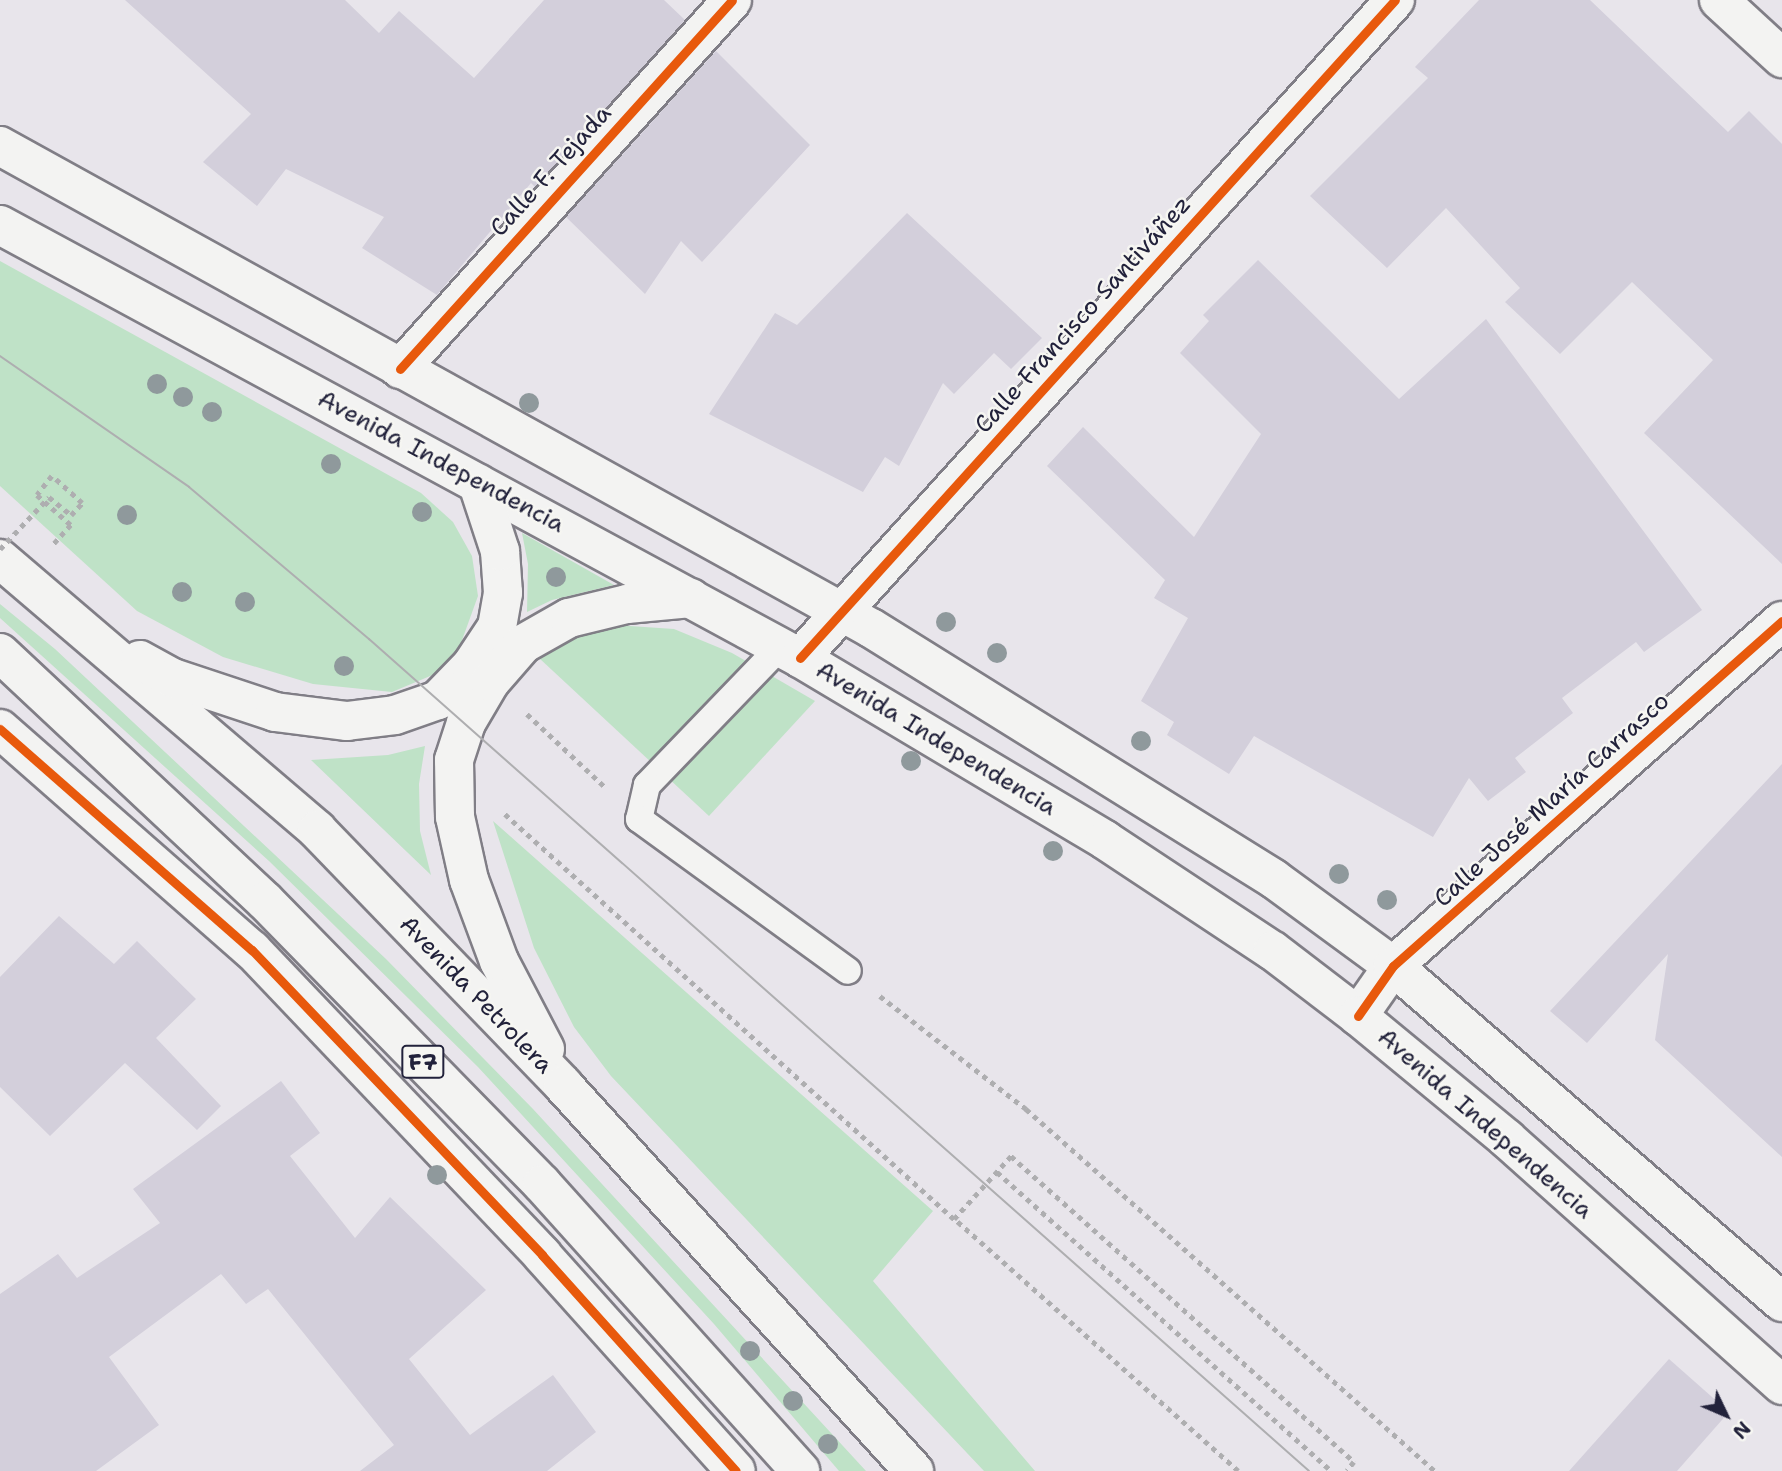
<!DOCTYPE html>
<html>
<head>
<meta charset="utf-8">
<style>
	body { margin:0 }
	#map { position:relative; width:1782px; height:1471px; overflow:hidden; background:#e8e5eb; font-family:"Shantell Sans",sans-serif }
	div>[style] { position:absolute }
	.green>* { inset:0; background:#bfe2c7 }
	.building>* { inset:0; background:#d3cfdb }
	.path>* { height:4.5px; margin-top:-2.25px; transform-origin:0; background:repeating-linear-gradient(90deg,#aeaeb0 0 5px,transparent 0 10px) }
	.roads { filter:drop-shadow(2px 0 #807e86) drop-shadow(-2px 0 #807e86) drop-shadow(0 2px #807e86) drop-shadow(0 -2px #807e86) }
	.service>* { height:26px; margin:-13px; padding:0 13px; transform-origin:13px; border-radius:13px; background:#f3f3f2 }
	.minor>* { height:38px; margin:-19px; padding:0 19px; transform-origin:19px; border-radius:19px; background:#f3f3f2 }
	.secondary>* { height:38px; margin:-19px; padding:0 19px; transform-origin:19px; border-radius:19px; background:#f3f3f2 }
	.primary>* { height:38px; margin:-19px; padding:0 19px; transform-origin:19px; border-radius:19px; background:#f3f3f2 }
	.tram>* { height:2px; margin:-1px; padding:0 1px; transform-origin:1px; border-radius:1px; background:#aeaeb0 }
	.path-bridge>* { height:4.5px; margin-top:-2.25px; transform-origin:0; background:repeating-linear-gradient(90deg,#aeaeb0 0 5px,transparent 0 10px) }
	.cycleway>* { height:9px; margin:-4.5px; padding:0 4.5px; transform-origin:4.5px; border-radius:4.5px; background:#e8590c }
	.trees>* { width:20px; height:20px; margin:-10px; border-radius:50%; background:#8f999c }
	span { translate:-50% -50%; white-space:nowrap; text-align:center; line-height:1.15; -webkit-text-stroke:5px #f6f6f2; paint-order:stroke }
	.shield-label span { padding:2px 5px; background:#f6f6f2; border:2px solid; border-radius:5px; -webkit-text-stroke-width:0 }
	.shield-label { font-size:23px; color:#22223b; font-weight:700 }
	.street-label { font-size:24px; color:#22223b }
	.north { position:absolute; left:1691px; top:1380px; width:70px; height:70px; -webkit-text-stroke:5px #f6f6f2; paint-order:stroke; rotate:134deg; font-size:19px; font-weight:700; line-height:28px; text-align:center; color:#22223b }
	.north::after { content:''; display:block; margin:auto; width:24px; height:32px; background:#22223b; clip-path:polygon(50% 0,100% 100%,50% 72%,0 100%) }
</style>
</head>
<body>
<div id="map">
	<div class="green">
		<div style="clip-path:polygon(0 261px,421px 493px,453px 522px,472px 556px,478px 596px,457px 654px,435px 674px,392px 692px,313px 684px,223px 657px,137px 611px,0 486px)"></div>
		<div style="clip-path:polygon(522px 533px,614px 585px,552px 600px,527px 612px,528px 564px)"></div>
		<div style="clip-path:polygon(0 604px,55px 649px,386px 959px,533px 1109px,866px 1471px,839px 1471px,714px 1324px,478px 1067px,269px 861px,0 618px)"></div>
		<div style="clip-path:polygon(615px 625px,674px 629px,732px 653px,815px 701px,709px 816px,539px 658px,566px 640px)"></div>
		<div style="clip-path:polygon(425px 746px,419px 784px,420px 831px,431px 875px,311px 760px,388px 755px)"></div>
		<div style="clip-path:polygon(493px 821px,933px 1211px,873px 1281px,1035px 1471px,984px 1471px,611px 1076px,574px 1027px,534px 948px)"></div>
	</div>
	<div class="building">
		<div style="clip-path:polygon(125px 0,345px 0,379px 33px,399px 11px,474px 78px,544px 0,664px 0,685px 20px,535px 187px,531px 183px,437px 295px,362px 248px,384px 217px,286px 169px,257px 206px,203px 162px,251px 114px)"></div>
		<div style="clip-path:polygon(1479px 0,1590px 0,1728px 132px,1749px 111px,1782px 144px,1782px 564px,1644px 433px,1713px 360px,1632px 282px,1560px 354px,1505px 302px,1520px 288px,1446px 208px,1387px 268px,1310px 196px,1428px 78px,1415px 67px)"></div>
		<div style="clip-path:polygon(716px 51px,810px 145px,702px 262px,681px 241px,645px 294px,566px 217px)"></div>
		<div style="clip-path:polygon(907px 213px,1042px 338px,1011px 369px,994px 353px,954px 394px,943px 383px,899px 466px,885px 457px,863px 492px,709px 414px,775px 313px,797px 325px)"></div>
		<div style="clip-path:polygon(1258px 260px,1399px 399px,1486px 319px,1702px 610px,1644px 652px,1636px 642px,1562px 698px,1573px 713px,1515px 758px,1526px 772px,1488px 801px,1469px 778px,1433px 837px,1254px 736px,1229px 774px,1167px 735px,1174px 722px,1141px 701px,1188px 618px,1154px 598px,1165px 580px,1047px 466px,1083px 427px,1194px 537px,1261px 434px,1180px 353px,1209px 321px,1203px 315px)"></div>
		<div style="clip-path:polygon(1782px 764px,1782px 1157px,1655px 1040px,1668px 954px,1587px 1043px,1550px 1011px)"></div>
		<div style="clip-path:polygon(59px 916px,114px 964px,137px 941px,196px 999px,156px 1038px,221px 1106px,197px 1130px,125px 1063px,50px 1136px,0 1087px,0 977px)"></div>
		<div style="clip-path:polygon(281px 1081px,320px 1133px,290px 1156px,355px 1238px,390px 1197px,486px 1290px,409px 1359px,470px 1435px,553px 1375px,596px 1432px,547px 1471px,360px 1471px,394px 1445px,268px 1289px,246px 1304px,221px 1274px,109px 1357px,159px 1425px,96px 1471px,0 1471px,0 1294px,58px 1254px,77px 1278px,160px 1223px,133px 1189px)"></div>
		<div style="clip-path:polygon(1669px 1359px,1729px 1412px,1677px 1471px,1569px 1471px)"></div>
	</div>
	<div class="path">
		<div style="left:49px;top:497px;width:28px;rotate:39deg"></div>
		<div style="left:71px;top:515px;width:16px;rotate:-47deg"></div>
		<div style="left:82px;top:503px;width:40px;rotate:-138deg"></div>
		<div style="left:52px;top:476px;width:24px;rotate:128deg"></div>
		<div style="left:37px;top:495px;width:45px;rotate:41.4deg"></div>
		<div style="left:71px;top:525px;width:27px;rotate:132deg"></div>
		<div style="left:527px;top:714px;width:107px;rotate:43.1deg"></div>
		<div style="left:505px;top:814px;width:605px;rotate:42.05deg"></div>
		<div style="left:880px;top:996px;width:185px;rotate:37.7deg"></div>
		<div style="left:1026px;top:1109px;width:546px;rotate:41.51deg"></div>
		<div style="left:997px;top:1172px;width:449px;rotate:41.8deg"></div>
		<div style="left:1238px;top:1471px;width:380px;rotate:-138.4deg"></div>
		<div style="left:954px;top:1219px;width:85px;rotate:-47.9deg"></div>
		<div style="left:1011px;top:1156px;width:460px;rotate:41.7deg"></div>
		<div style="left:1354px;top:1462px;width:11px;rotate:128deg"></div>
	</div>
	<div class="roads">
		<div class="service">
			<div style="left:780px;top:647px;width:192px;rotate:133.9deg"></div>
			<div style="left:647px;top:785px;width:35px;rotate:103deg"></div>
			<div style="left:639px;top:819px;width:258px;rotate:36deg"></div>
		</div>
		<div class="minor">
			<div style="left:1719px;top:0;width:86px;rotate:42.6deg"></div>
			<div style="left:400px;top:369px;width:496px;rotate:-48deg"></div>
			<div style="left:800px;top:658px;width:887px;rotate:-47.88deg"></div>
			<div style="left:0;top:729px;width:335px;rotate:41.3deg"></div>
			<div style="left:252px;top:950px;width:421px;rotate:46.4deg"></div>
			<div style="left:542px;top:1255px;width:290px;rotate:48.1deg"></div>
			<div style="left:1358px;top:1016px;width:61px;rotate:-55deg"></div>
			<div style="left:1393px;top:966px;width:520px;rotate:-41.57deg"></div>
		</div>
		<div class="secondary">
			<div style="left:0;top:146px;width:995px;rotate:28.96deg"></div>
			<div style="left:871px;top:628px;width:475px;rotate:31.9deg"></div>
			<div style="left:1274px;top:879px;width:147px;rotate:36.2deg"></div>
			<div style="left:1393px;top:966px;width:514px;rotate:40.82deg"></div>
			<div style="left:0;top:225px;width:910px;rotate:28.42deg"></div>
			<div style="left:800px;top:658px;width:355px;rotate:30.8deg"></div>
			<div style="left:1105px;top:840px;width:201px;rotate:33.5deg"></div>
			<div style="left:1273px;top:951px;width:107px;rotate:37.4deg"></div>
			<div style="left:1358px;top:1016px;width:193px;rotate:39.5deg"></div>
			<div style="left:1507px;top:1139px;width:369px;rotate:41.8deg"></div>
		</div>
		<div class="primary">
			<div style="left:0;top:559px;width:417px;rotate:40.5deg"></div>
			<div style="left:317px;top:830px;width:354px;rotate:46deg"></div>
			<div style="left:563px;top:1085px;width:522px;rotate:47.72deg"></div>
			<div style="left:0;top:653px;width:363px;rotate:43.1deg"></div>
			<div style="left:265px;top:901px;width:396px;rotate:45.6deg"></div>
			<div style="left:542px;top:1184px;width:386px;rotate:48deg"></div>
			<div style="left:140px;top:660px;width:38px;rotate:29deg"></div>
			<div style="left:173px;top:678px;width:108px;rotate:18.4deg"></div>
			<div style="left:275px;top:712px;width:73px;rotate:7.1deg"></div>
			<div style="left:347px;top:721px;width:48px;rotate:-7.1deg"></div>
			<div style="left:395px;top:715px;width:46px;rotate:-19.2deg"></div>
			<div style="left:438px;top:700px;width:47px;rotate:-45.9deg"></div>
			<div style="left:471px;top:666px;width:47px;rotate:-56.3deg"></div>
			<div style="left:497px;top:627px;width:35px;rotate:-80deg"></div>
			<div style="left:503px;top:593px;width:42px;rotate:-94.1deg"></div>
			<div style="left:500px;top:551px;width:71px;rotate:-108.2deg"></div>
			<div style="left:545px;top:1049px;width:99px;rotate:-117.6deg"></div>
			<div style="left:499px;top:961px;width:86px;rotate:-110.3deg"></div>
			<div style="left:469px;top:880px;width:65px;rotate:-102.5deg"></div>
			<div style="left:455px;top:817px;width:57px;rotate:-91deg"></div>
			<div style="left:454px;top:760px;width:39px;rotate:-72deg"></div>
			<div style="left:466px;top:723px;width:48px;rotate:-59.7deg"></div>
			<div style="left:490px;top:682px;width:50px;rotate:-49deg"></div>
			<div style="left:523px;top:644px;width:53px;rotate:-29.5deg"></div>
			<div style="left:569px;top:618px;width:60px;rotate:-13.6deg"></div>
			<div style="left:627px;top:604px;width:64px;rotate:-5.4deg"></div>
		</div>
	</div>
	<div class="tram">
		<div style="left:0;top:356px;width:230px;rotate:34.7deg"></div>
		<div style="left:189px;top:487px;width:236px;rotate:40.2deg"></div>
		<div style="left:369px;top:639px;width:1255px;rotate:41.51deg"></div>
	</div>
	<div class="path-bridge">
		<div style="left:0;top:549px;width:71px;rotate:-46.7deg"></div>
	</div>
	<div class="cycleway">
		<div style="left:400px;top:369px;width:496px;rotate:-48deg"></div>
		<div style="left:800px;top:658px;width:887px;rotate:-47.88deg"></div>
		<div style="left:0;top:729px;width:335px;rotate:41.3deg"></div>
		<div style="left:252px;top:950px;width:421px;rotate:46.4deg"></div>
		<div style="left:542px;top:1255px;width:290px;rotate:48.1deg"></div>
		<div style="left:1358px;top:1016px;width:61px;rotate:-55deg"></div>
		<div style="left:1393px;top:966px;width:520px;rotate:-41.57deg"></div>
	</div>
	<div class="trees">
		<div style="left:157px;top:384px"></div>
		<div style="left:183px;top:397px"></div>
		<div style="left:529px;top:403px"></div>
		<div style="left:212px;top:412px"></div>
		<div style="left:331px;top:464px"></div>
		<div style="left:422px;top:512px"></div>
		<div style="left:127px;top:515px"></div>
		<div style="left:556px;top:577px"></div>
		<div style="left:182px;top:592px"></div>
		<div style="left:245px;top:602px"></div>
		<div style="left:946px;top:622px"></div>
		<div style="left:997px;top:653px"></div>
		<div style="left:344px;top:666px"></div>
		<div style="left:1141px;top:741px"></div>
		<div style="left:911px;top:761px"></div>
		<div style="left:1053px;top:851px"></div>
		<div style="left:1339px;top:874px"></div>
		<div style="left:1387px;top:900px"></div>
		<div style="left:437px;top:1175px"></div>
		<div style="left:750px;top:1351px"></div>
		<div style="left:793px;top:1401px"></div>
		<div style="left:828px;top:1444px"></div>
	</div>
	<div class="shield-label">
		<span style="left:423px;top:1062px">F7</span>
	</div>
	<div class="street-label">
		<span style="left:551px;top:171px;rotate:-48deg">Calle F. Tejada</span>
		<span style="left:1083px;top:315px;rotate:-48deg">Calle Francisco Santiváñez</span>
		<span style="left:441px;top:462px;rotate:28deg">Avenida Independencia</span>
		<span style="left:936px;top:739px;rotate:31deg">Avenida Independencia</span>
		<span style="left:1552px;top:800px;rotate:-42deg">Calle José María Carrasco</span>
		<span style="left:476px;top:995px;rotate:46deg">Avenida Petrolera</span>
		<span style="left:1485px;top:1124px;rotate:41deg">Avenida Independencia</span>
	</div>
	<div class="north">N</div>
</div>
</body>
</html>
